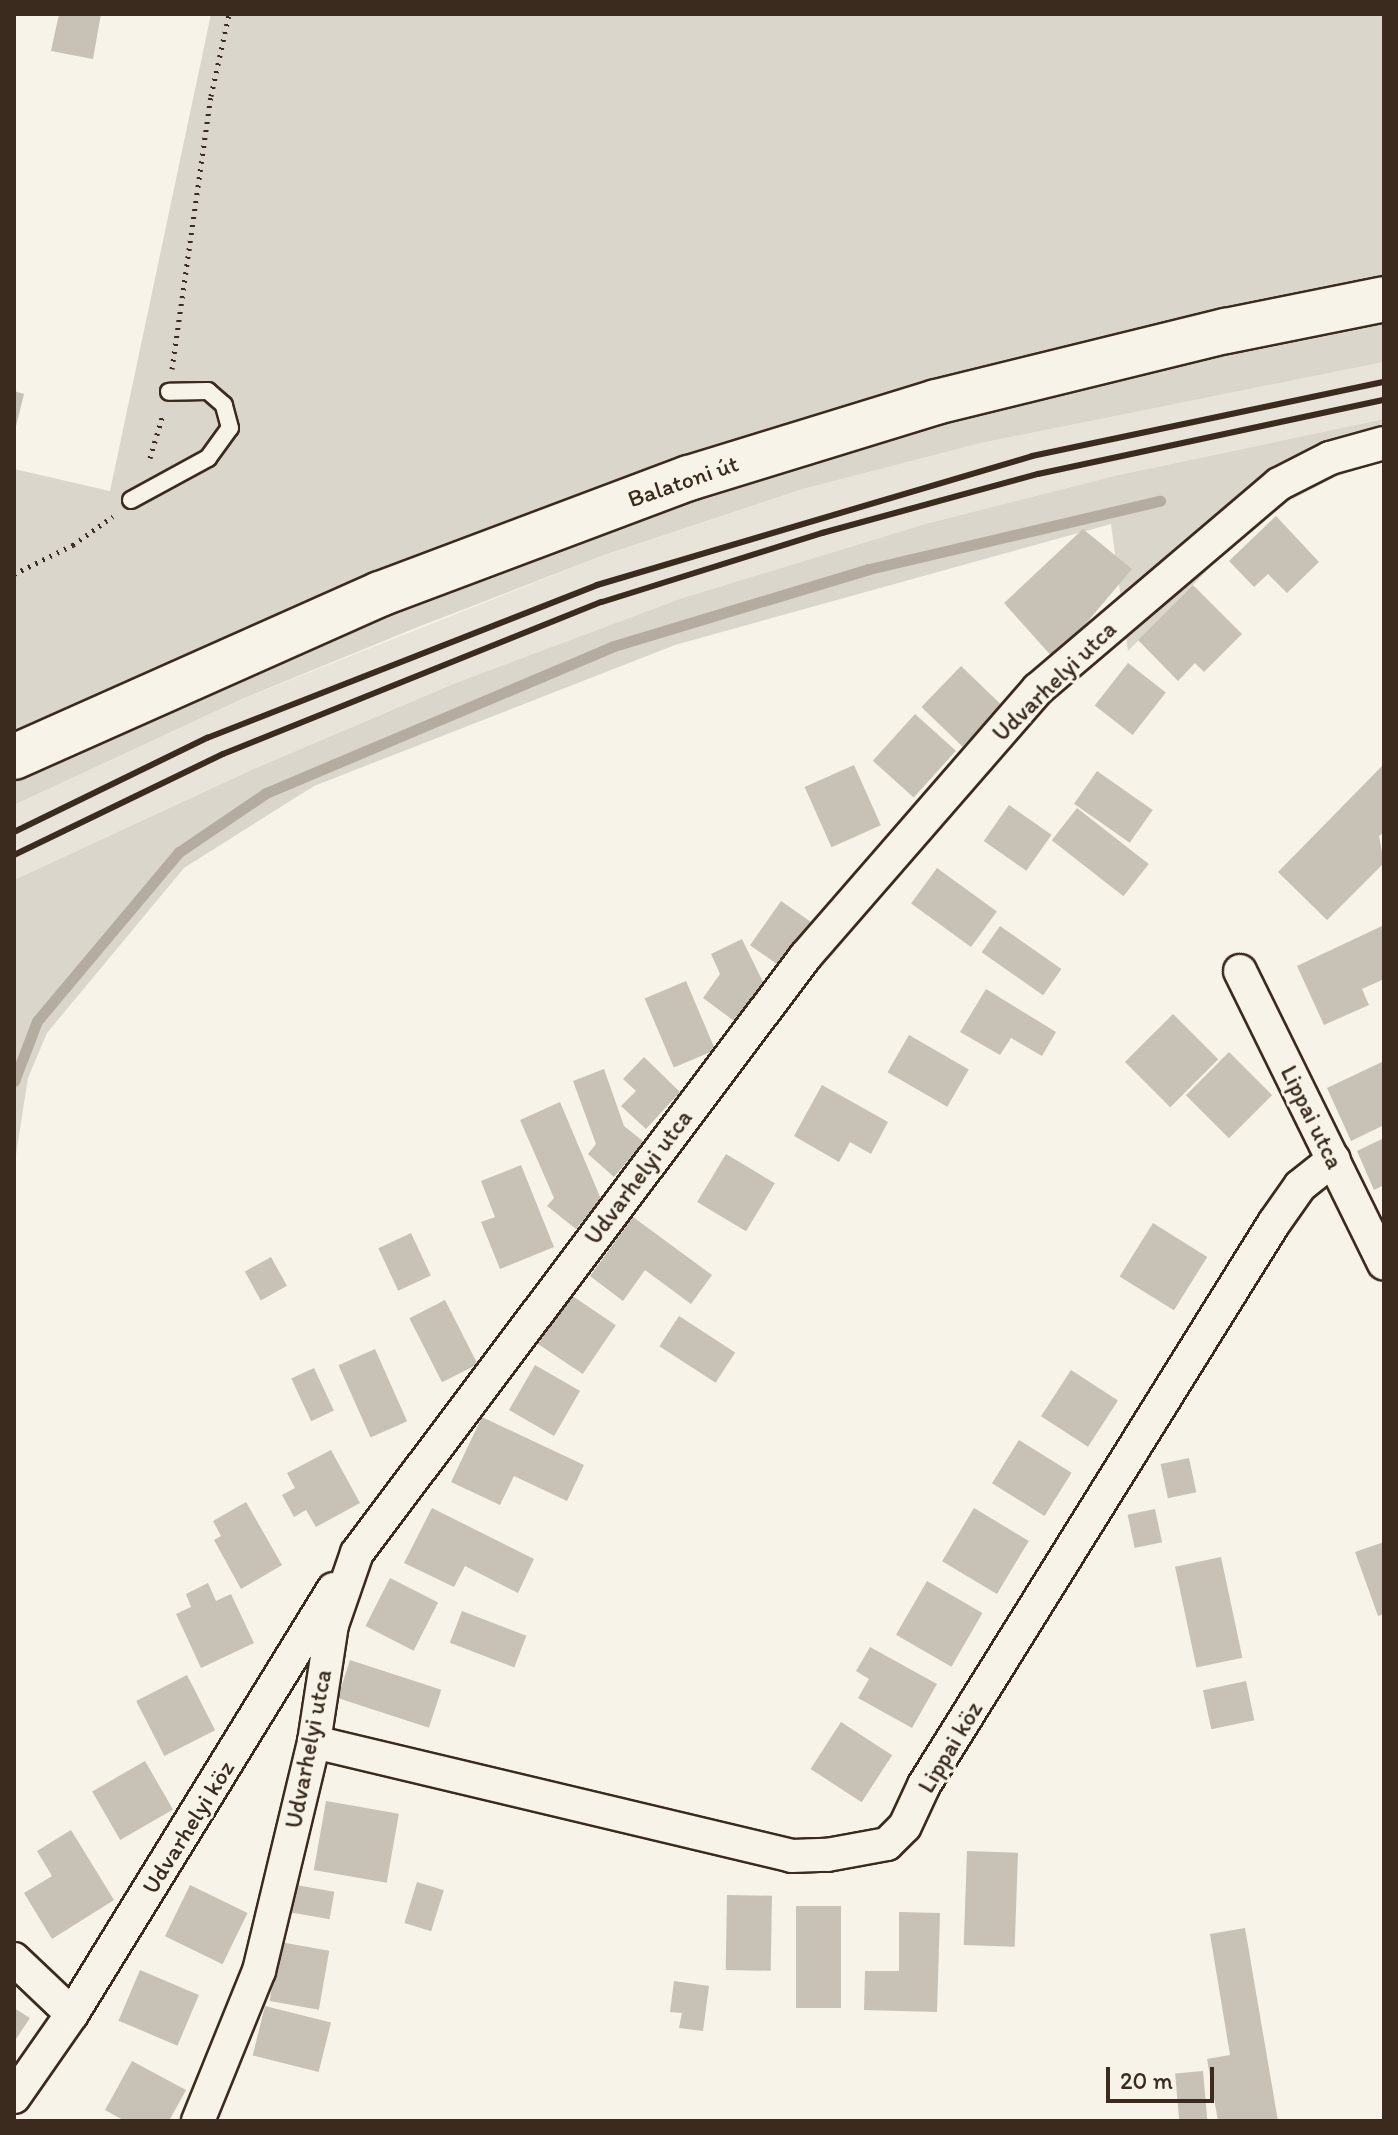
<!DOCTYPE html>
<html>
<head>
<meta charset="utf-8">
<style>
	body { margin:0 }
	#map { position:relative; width:1398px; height:2135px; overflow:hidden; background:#f7f3e8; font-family:Itim,sans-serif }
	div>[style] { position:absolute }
	.built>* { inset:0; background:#e9e4d9 }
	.green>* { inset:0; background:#dbd6cb }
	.stream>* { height:11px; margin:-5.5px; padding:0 5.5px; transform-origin:5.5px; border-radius:5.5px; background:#b4aca0 }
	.building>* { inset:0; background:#c8c1b6; transform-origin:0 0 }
	.path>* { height:5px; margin-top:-2.5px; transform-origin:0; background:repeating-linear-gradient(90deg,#3b2a1e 0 2px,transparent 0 8px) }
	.roads { filter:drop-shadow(2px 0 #3b2a1e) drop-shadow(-2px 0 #3b2a1e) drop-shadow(0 2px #3b2a1e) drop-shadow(0 -2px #3b2a1e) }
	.service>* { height:16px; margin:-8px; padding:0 8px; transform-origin:8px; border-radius:8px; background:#f7f3e8 }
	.minor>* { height:32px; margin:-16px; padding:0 16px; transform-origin:16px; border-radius:16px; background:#f7f3e8 }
	.secondary>* { height:44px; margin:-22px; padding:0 22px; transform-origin:22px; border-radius:22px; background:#f7f3e8 }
	.rail>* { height:6px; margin:-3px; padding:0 3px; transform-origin:3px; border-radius:3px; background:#3b2a1e }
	span { translate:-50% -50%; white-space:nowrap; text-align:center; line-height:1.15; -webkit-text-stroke:6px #f7f3e8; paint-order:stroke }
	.street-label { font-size:24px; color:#3b2a1e }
	.frame { position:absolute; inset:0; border:16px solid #3b2a1e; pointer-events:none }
	.scale { position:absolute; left:1106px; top:2067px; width:108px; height:36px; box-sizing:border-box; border:4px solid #3b2a1e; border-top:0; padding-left:10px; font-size:24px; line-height:28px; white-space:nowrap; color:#3b2a1e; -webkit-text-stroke:6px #f7f3e8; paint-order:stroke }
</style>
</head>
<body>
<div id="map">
	<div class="built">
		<div style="clip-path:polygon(1384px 362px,1384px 419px,1114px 476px,929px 523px,247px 772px,14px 880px,14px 805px,242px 699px,604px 555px,803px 489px,981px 443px)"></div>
	</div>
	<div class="green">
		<div style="clip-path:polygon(211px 14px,1384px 14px,1384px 362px,981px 443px,803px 489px,604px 555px,418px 627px,242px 699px,14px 805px,14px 469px,110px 491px)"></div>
		<div style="clip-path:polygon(1384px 419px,1384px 461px,1335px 477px,1289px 501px,1239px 538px,1128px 651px,1111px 524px,675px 645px,314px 786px,184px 868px,47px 1033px,28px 1078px,14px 1167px,14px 880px,247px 772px,456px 683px,683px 598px,929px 523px,1114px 476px)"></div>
	</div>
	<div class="stream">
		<div style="left:14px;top:1081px;width:64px;rotate:-69deg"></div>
		<div style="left:37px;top:1021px;width:221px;rotate:-50deg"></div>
		<div style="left:179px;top:852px;width:105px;rotate:-34.1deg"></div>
		<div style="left:266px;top:793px;width:378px;rotate:-22.9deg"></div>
		<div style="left:614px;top:646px;width:266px;rotate:-16.8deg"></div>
		<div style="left:869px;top:569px;width:299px;rotate:-13.2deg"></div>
	</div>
	<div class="building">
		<div style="clip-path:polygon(59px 14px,101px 14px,93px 59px,51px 51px)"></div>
		<div style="clip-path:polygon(14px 391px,24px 394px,15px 430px,14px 430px)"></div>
		<div style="clip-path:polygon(1276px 516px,1319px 562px,1287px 593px,1268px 574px,1254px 587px,1229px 561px)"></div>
		<div style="clip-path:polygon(1083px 529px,1132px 569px,1055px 660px,1004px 603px)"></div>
		<div style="clip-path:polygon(1193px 585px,1242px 634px,1204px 672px,1195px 663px,1178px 681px,1138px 640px)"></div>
		<div style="left:1128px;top:663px;width:48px;height:54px;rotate:38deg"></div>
		<div style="left:961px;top:666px;width:57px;height:57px;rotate:44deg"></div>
		<div style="left:915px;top:714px;width:55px;height:63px;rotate:42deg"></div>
		<div style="clip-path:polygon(1384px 764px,1384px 832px,1379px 836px,1384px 863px,1327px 920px,1278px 872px)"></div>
		<div style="left:854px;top:765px;width:66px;height:54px;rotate:66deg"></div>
		<div style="left:1097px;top:771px;width:68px;height:40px;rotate:35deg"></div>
		<div style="left:1009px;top:805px;width:52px;height:44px;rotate:35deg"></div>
		<div style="left:1077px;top:808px;width:91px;height:41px;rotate:38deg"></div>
		<div style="left:937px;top:868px;width:74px;height:44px;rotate:36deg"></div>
		<div style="left:781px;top:901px;width:37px;height:54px;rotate:35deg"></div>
		<div style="clip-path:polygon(1384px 925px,1384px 979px,1362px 989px,1369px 1005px,1324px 1025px,1297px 966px)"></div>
		<div style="left:1000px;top:926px;width:75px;height:32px;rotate:35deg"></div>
		<div style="clip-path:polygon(742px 939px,767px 990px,741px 1026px,703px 998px,720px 974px,711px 954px)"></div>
		<div style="left:686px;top:981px;width:75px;height:45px;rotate:67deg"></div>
		<div style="clip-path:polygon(986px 989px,1056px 1032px,1042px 1056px,1011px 1038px,1000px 1055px,960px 1032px)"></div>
		<div style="left:1173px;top:1014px;width:64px;height:68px;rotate:45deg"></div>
		<div style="left:909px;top:1035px;width:69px;height:43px;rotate:30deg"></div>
		<div style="left:1229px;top:1052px;width:61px;height:61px;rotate:45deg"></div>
		<div style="clip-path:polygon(644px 1057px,680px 1092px,646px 1129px,621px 1106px,636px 1091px,623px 1079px)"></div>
		<div style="clip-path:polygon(1384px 1061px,1384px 1125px,1351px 1141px,1327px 1088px)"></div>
		<div style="clip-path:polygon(604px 1069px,624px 1126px,644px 1142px,614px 1177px,588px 1154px,596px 1144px,573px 1081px)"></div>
		<div style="clip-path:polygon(822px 1085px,888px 1122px,871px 1154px,850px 1142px,839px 1162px,794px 1136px)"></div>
		<div style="clip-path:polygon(560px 1102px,601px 1199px,576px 1229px,547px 1206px,554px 1198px,520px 1120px)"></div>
		<div style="clip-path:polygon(1384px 1138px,1384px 1185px,1374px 1190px,1357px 1151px)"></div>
		<div style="left:726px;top:1154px;width:57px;height:56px;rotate:31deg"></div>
		<div style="clip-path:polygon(521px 1165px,554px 1247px,500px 1269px,481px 1222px,495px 1217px,481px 1181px)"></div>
		<div style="clip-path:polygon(633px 1217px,712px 1275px,691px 1304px,645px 1270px,623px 1301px,590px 1276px)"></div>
		<div style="left:1153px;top:1223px;width:64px;height:63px;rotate:32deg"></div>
		<div style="left:411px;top:1233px;width:47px;height:36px;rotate:65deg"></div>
		<div style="left:271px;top:1257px;width:33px;height:30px;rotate:61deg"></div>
		<div style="left:571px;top:1295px;width:54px;height:59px;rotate:34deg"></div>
		<div style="left:445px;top:1300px;width:72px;height:40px;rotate:63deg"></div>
		<div style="left:679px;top:1316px;width:67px;height:36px;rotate:33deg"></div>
		<div style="left:375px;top:1349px;width:79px;height:40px;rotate:66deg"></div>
		<div style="left:535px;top:1365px;width:52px;height:52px;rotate:30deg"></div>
		<div style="left:314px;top:1368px;width:47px;height:25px;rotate:65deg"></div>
		<div style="left:1071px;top:1370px;width:56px;height:55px;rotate:33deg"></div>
		<div style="clip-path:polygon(482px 1417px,584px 1465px,567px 1501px,514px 1476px,500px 1505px,451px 1482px)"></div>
		<div style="left:1019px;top:1440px;width:62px;height:51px;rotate:32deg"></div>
		<div style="clip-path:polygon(331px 1450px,360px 1503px,316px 1527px,306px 1510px,294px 1517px,282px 1495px,295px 1488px,287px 1473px)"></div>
		<div style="left:1189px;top:1458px;width:35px;height:29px;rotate:78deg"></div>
		<div style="clip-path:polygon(246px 1502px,282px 1565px,241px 1589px,214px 1540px,221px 1536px,213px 1521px)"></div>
		<div style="clip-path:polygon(432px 1508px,534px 1559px,518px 1593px,465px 1566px,454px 1587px,404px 1563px)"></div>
		<div style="left:974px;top:1508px;width:64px;height:62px;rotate:31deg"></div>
		<div style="left:1155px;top:1509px;width:34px;height:28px;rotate:78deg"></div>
		<div style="clip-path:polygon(1384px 1542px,1384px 1614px,1378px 1616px,1355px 1552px)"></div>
		<div style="left:1221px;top:1557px;width:103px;height:47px;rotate:78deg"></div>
		<div style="left:390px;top:1578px;width:54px;height:54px;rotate:27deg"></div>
		<div style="left:927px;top:1581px;width:64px;height:62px;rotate:30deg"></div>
		<div style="clip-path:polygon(208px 1583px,216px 1601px,231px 1594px,254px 1643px,201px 1668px,176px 1614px,191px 1607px,186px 1594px)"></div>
		<div style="left:462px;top:1611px;width:69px;height:34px;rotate:21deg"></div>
		<div style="clip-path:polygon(870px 1647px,937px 1684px,912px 1728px,858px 1698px,869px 1679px,856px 1671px)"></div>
		<div style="left:350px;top:1660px;width:96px;height:40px;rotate:18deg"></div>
		<div style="left:187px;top:1675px;width:62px;height:57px;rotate:63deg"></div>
		<div style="left:1246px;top:1681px;width:40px;height:44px;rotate:78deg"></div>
		<div style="left:841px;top:1722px;width:61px;height:56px;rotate:33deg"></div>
		<div style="left:145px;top:1761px;width:56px;height:61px;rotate:60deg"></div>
		<div style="left:326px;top:1801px;width:74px;height:70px;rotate:10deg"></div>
		<div style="clip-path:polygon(71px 1830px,114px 1900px,52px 1939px,24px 1893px,52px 1876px,37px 1851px)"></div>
		<div style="left:967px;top:1851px;width:51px;height:94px;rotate:2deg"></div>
		<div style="left:417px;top:1882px;width:28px;height:43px;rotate:17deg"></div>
		<div style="left:190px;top:1885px;width:64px;height:57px;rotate:26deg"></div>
		<div style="left:296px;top:1885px;width:39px;height:28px;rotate:10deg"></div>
		<div style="left:727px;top:1895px;width:45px;height:75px;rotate:1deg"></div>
		<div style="left:796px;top:1906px;width:45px;height:102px"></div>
		<div style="clip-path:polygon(899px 1912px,940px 1913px,937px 2012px,864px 2010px,865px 1971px,899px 1971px)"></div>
		<div style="clip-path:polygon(1245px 1928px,1278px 2121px,1218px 2121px,1207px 2059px,1230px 2055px,1210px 1934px)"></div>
		<div style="left:280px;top:1942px;width:50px;height:60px;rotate:10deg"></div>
		<div style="left:140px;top:1970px;width:64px;height:55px;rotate:23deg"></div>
		<div style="clip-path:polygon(674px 1981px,709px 1986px,703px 2031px,679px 2028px,682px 2013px,670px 2012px)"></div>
		<div style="left:265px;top:2006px;width:68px;height:51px;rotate:14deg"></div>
		<div style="clip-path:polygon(14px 2008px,30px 2018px,14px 2042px)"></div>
		<div style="clip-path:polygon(132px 2061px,186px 2090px,169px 2121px,125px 2121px,105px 2110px)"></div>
		<div style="left:1203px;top:2071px;width:50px;height:28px;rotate:85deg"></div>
	</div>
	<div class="path">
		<div style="left:172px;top:369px;width:276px;rotate:-81.9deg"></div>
		<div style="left:211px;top:96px;width:84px;rotate:-77.6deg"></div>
		<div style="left:150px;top:458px;width:46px;rotate:-73.5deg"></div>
		<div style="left:14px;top:574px;width:66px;rotate:-26.2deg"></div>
		<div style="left:73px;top:545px;width:49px;rotate:-35.9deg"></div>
	</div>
	<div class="roads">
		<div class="service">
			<div style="left:131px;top:500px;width:88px;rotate:-28.6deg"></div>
			<div style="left:208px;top:458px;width:37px;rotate:-54deg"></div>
			<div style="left:230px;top:428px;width:24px;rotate:-105deg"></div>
			<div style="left:224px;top:405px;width:21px;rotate:-139deg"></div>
			<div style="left:208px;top:391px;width:39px;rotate:179deg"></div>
		</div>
		<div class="minor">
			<div style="left:1240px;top:971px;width:326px;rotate:63.8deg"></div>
			<div style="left:314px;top:1742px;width:491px;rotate:13.4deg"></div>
			<div style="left:792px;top:1856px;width:35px;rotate:-2deg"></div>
			<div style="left:827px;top:1855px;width:61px;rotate:-10.4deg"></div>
			<div style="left:887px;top:1844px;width:25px;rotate:-45deg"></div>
			<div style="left:905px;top:1826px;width:45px;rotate:-65.1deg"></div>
			<div style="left:924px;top:1785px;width:662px;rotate:-58.09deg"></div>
			<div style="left:1274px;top:1223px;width:45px;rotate:-54.9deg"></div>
			<div style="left:1300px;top:1186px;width:43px;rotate:-38.5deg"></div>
			<div style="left:14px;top:1959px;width:80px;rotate:43.5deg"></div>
			<div style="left:14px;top:2097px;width:101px;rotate:-55.1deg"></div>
			<div style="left:72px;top:2014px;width:499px;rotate:-58.4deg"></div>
			<div style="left:198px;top:2121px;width:162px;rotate:-67.9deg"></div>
			<div style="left:259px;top:1971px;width:236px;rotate:-76.5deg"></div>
			<div style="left:314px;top:1742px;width:118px;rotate:-81.3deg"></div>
			<div style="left:332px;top:1625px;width:76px;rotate:-70.9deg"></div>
			<div style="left:357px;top:1553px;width:746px;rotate:-53.07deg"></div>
			<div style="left:805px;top:957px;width:355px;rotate:-49deg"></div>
			<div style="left:1038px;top:689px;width:316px;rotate:-40.4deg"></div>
			<div style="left:1279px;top:484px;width:57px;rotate:-27deg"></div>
			<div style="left:1330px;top:458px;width:56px;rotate:-15.5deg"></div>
		</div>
		<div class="secondary">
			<div style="left:14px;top:757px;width:401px;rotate:-24deg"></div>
			<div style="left:380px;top:594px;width:330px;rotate:-20.6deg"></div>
			<div style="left:689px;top:478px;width:258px;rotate:-17.1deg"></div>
			<div style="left:936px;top:402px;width:299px;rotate:-13.8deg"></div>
			<div style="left:1226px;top:331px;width:161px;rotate:-11.4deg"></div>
		</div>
	</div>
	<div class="rail">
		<div style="left:14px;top:832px;width:215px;rotate:-26deg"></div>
		<div style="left:207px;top:738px;width:419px;rotate:-21.4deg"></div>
		<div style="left:597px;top:585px;width:454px;rotate:-16.5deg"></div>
		<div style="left:1032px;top:456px;width:360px;rotate:-11.9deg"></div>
		<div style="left:14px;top:855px;width:232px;rotate:-25.8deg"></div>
		<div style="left:223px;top:754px;width:408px;rotate:-21.9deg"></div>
		<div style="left:602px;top:602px;width:231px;rotate:-17.4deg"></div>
		<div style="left:822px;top:533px;width:224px;rotate:-15.3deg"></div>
		<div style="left:1038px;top:474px;width:354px;rotate:-12.1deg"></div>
	</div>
	<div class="street-label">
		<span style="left:683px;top:481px;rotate:-19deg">Balatoni út</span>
		<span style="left:1054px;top:681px;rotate:-44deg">Udvarhelyi utca</span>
		<span style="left:1312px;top:1117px;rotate:64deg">Lippai utca</span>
		<span style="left:638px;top:1177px;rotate:-53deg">Udvarhelyi utca</span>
		<span style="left:950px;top:1747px;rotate:-59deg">Lippai köz</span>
		<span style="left:308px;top:1749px;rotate:-79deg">Udvarhelyi utca</span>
		<span style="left:188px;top:1827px;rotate:-58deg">Udvarhelyi köz</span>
	</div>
	<div class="frame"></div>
	<div class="scale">20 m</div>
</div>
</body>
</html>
